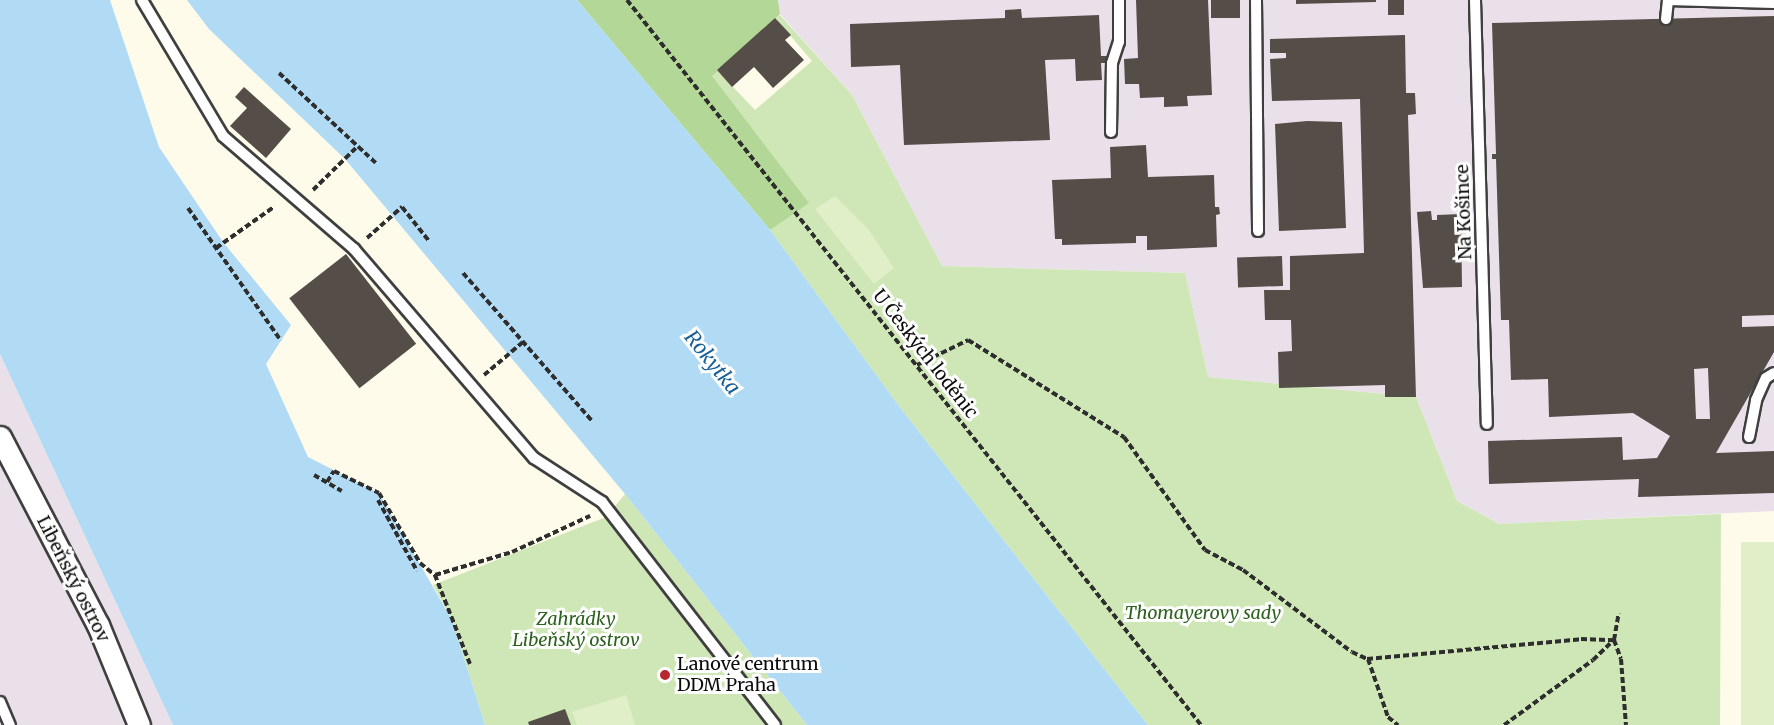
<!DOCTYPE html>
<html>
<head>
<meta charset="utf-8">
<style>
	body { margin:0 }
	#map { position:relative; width:1774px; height:725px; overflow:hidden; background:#fefbeb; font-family:Merriweather,serif }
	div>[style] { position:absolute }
	.industrial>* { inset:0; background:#e9e0ea }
	.green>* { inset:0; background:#cfe7b6 }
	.forest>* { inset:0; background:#b3d796 }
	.pitch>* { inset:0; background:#e1efc8; transform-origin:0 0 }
	.water>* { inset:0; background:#b1dbf4 }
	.building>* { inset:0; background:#544d48; transform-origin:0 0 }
	.path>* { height:4px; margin-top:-2px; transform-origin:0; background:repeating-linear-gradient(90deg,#2e2e2e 0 6px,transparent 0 9px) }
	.roads { filter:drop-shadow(2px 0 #3f3f3f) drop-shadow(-2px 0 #3f3f3f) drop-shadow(0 2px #3f3f3f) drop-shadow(0 -2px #3f3f3f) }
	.service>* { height:10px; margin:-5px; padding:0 5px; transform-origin:5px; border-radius:5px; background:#fff }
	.minor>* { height:21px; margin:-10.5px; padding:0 10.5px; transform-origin:10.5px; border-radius:10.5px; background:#fff }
	.dots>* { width:16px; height:16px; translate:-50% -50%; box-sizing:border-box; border:3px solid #fff; border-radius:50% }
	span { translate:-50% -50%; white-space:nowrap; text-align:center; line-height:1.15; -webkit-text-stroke:6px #fff; paint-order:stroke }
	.street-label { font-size:18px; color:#0c0c0c }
	.park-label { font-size:18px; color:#2c611e; font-style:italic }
	.poi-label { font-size:18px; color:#0c0c0c }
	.left { translate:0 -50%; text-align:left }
	.water-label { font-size:20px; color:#196099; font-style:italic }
</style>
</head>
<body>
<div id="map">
	<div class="industrial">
		<div style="clip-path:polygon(778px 0,1774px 0,1774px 511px,1499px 524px,1457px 501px,1416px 397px,1208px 377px,1185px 273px,942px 266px,852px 95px,780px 14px)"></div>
		<div style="clip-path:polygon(0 354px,115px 601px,173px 725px,0 725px)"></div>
	</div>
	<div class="green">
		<div style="clip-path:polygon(780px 15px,852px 95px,942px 266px,1185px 273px,1208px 377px,1416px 397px,1457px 501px,1499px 524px,1721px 514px,1720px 725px,1148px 725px,902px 410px,770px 230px,808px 202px,711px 76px,717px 70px,755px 110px,812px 61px,775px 18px)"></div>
		<div style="clip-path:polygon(625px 494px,807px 725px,485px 725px,452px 620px,433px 585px,606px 517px)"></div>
	</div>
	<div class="forest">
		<div style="clip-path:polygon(577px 0,778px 0,780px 14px,712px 76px,809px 203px,770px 230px)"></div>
	</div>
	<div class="pitch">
		<div style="clip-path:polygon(835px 196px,869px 230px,894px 268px,874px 284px,815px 209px)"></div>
		<div style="left:1741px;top:542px;width:33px;height:183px"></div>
		<div style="clip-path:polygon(626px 695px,635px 725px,577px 725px,572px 712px)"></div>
	</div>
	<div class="water">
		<div style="clip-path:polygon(0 0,110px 0,159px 147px,223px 242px,291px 325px,266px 364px,308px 457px,379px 493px,452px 620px,485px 725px,173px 725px,0 354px)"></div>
		<div style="clip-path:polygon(187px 0,577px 0,770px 230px,902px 410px,1148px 725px,807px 725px,625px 494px,345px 159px,209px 29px)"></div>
	</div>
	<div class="building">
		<div style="clip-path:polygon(1136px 0,1208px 0,1212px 95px,1187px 96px,1188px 106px,1164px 107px,1164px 97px,1140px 98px,1139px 84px,1125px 84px,1124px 59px,1138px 58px)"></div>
		<div style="left:1211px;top:0;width:29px;height:18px"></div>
		<div style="clip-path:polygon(1296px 0,1376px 0,1376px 2px,1296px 4px)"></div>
		<div style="left:1388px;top:0;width:16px;height:15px"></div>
		<div style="clip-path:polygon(1021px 9px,1022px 18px,1099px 15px,1101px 56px,1107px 56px,1108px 63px,1101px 63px,1102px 80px,1076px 81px,1075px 59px,1045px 60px,1050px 140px,904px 145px,900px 65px,851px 67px,850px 24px,1005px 18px,1005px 10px)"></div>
		<div style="clip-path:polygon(evenodd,1774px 16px,1774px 315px,1742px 316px,1742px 327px,1774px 326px,1774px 352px,1716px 453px,1774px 451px,1774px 493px,1638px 497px,1639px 479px,1489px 484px,1488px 441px,1622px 437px,1623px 460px,1657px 458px,1670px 436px,1633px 413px,1549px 417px,1548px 379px,1511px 380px,1509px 320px,1501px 320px,1496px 159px,1492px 159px,1492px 154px,1496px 154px,1492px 23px,1774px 16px,1708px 368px,1710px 419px,1696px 419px,1694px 369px,1708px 368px)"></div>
		<div style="clip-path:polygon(775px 18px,791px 35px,785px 40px,804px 60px,773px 88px,754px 67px,732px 87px,717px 70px)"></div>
		<div style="clip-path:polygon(1405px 35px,1406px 93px,1415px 93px,1416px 114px,1408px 115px,1416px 397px,1385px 397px,1385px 385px,1279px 388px,1278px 352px,1292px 351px,1291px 320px,1265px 320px,1264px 290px,1290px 290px,1290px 256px,1364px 253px,1360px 99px,1272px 101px,1270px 59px,1286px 58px,1286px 53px,1270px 53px,1270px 39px)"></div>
		<div style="clip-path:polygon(244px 87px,291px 129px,266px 158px,230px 126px,247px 108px,235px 97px)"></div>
		<div style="clip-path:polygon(1307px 121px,1342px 122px,1346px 228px,1279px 231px,1275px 124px)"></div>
		<div style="clip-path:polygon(1146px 145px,1148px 177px,1214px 175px,1215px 207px,1219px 207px,1220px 214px,1216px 215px,1217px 247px,1147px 250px,1147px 236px,1136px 236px,1136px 243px,1062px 245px,1062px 239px,1055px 239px,1052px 180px,1111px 178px,1110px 147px)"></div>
		<div style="clip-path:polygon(1431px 211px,1432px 220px,1437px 220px,1437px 215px,1461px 214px,1462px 287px,1423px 288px,1417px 212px)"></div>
		<div style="left:346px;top:254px;width:114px;height:72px;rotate:52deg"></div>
		<div style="left:1282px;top:256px;width:30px;height:45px;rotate:88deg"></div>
		<div style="clip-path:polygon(565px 709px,571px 725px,529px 725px,528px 722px)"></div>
	</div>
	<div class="path">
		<div style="left:627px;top:0;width:925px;rotate:51.63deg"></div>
		<div style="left:279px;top:73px;width:132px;rotate:42.9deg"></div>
		<div style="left:313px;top:190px;width:63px;rotate:-44.4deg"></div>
		<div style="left:188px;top:208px;width:162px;rotate:55deg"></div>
		<div style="left:367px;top:238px;width:47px;rotate:-41.5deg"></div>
		<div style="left:402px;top:207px;width:43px;rotate:51.5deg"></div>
		<div style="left:216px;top:248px;width:72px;rotate:-35.4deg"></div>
		<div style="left:463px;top:273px;width:196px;rotate:48.9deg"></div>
		<div style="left:917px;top:365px;width:57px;rotate:-26.1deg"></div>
		<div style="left:968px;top:340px;width:184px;rotate:31.9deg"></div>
		<div style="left:1124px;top:437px;width:139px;rotate:54.4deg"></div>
		<div style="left:1205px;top:550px;width:43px;rotate:27.8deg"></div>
		<div style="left:1243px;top:570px;width:136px;rotate:37deg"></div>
		<div style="left:1352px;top:652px;width:17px;rotate:25deg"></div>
		<div style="left:1367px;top:659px;width:215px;rotate:-5.3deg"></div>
		<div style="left:1581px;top:639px;width:33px;rotate:2deg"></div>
		<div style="left:1614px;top:640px;width:20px;rotate:70deg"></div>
		<div style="left:1621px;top:659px;width:66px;rotate:85.7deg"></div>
		<div style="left:484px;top:375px;width:51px;rotate:-40.2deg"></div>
		<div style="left:314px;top:475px;width:32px;rotate:30deg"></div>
		<div style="left:327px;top:482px;width:13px;rotate:-58deg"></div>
		<div style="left:334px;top:471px;width:50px;rotate:26.1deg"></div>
		<div style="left:379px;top:493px;width:81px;rotate:59.6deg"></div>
		<div style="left:420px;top:563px;width:19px;rotate:39deg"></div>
		<div style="left:378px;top:500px;width:81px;rotate:61.2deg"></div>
		<div style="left:1368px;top:659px;width:61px;rotate:71deg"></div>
		<div style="left:1388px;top:717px;width:13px;rotate:39deg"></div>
		<div style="left:470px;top:664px;width:96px;rotate:-111.5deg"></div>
		<div style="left:435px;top:575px;width:80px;rotate:-16.6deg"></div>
		<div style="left:512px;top:552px;width:86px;rotate:-24.8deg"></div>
		<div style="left:1504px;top:725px;width:110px;rotate:-36.1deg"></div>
		<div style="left:1593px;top:660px;width:29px;rotate:-44deg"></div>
		<div style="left:1614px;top:640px;width:27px;rotate:-80deg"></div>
	</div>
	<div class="roads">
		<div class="service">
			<div style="left:142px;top:0;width:158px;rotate:59.2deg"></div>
			<div style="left:223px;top:136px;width:173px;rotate:40.8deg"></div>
			<div style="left:354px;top:249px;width:276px;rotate:49.3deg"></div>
			<div style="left:534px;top:458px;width:81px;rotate:32.9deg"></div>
			<div style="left:602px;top:502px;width:282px;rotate:52.2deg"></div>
			<div style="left:1256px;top:0;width:231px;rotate:89.5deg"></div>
			<div style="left:1475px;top:0;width:424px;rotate:88.4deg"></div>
			<div style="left:1668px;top:0;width:106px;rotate:1.6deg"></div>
			<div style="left:1666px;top:19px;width:19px;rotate:-84deg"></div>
			<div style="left:1111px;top:132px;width:69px;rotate:-89.2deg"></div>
			<div style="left:1112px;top:63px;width:22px;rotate:-72deg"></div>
			<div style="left:1119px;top:42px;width:42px;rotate:-90deg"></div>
			<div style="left:1749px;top:437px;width:38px;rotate:-79deg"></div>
			<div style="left:1756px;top:400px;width:24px;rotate:-66deg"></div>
			<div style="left:1766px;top:378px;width:9px;rotate:-32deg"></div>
			<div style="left:0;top:702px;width:25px;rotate:67deg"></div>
		</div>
		<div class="minor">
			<div style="left:0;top:437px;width:212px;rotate:62.5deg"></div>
			<div style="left:98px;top:625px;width:108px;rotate:67.7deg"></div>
		</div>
	</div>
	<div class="dots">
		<div style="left:665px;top:675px;background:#b7282e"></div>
	</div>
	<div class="street-label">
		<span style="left:1464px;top:212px;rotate:-92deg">Na Košince</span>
		<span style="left:925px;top:354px;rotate:52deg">U Českých loděnic</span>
		<span style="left:73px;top:579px;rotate:63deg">Libeňský ostrov</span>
	</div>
	<div class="park-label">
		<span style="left:1203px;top:613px">Thomayerovy sady</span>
		<span style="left:576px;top:630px">Zahrádky<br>Libeňský ostrov</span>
	</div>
	<div class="poi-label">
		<span class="left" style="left:677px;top:675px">Lanové centrum<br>DDM Praha</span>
	</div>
	<div class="water-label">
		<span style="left:713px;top:362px;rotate:51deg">Rokytka</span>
	</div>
</div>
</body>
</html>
